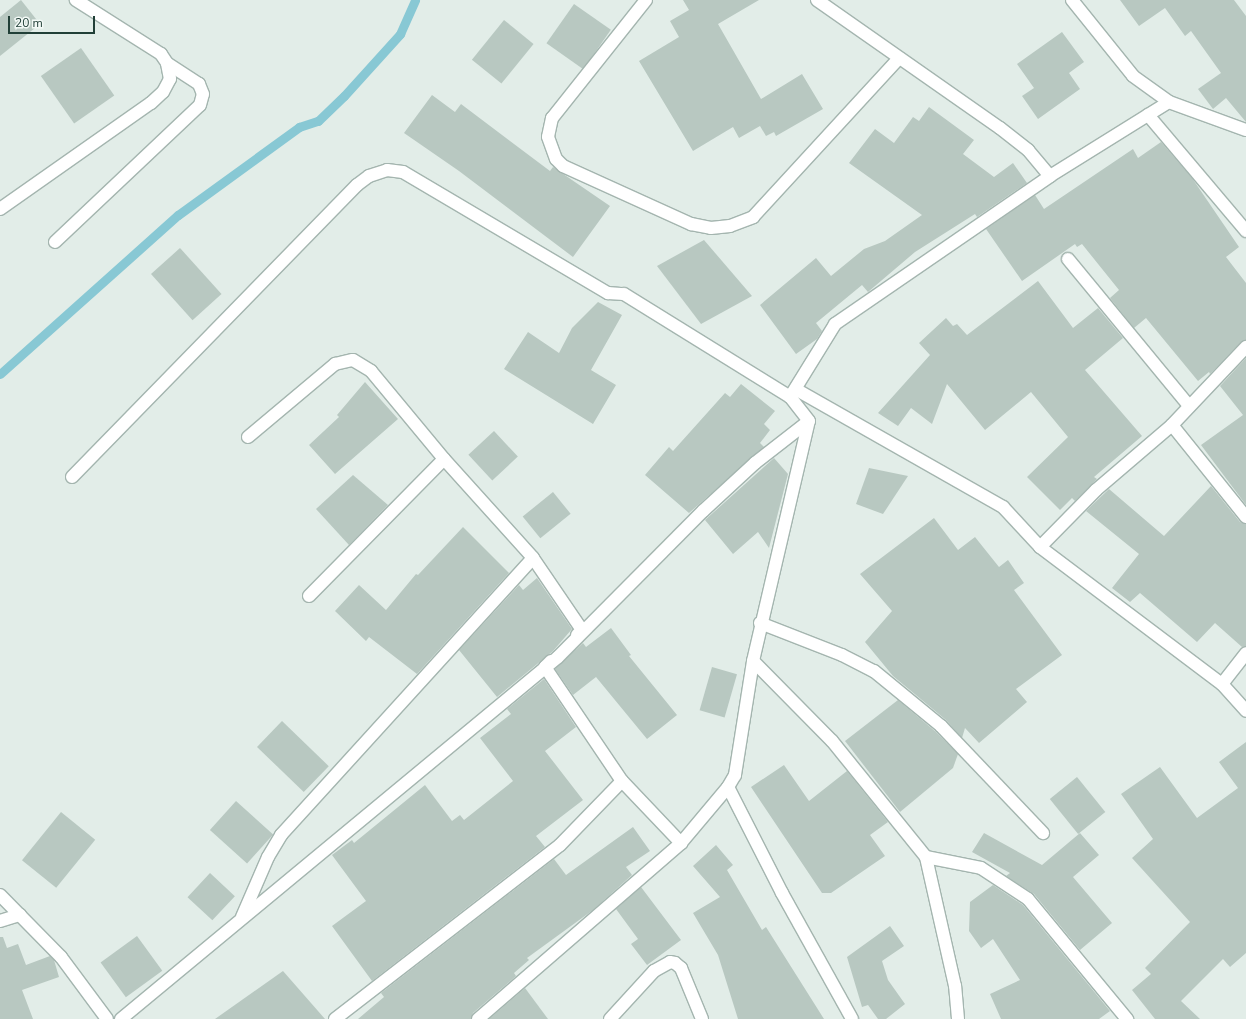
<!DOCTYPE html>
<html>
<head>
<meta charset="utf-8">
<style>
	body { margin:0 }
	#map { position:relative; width:1246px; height:1019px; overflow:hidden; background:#e2ede8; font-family:"Nunito Sans",sans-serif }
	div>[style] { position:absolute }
	.stream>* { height:9px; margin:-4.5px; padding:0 4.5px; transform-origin:4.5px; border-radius:4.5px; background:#88c8d4 }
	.building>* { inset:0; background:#b8c8c1; transform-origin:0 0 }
	.roads { filter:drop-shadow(1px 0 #a4b5af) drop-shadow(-1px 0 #a4b5af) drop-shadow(0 1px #a4b5af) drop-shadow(0 -1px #a4b5af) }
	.lane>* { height:12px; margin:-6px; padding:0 6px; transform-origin:6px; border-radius:6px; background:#fff }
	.street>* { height:12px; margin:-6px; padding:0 6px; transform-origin:6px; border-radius:6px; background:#fff }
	span { translate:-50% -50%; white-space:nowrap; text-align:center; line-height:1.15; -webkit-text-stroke:4px #f3f9f6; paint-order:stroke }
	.scale { position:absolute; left:8px; top:16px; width:87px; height:18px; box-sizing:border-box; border:2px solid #213f37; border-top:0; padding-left:5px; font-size:12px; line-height:14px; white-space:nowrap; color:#213f37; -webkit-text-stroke:3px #f3f9f6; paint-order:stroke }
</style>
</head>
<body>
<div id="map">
	<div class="stream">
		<div style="left:0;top:374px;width:239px;rotate:-41.8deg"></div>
		<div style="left:178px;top:215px;width:150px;rotate:-36deg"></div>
		<div style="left:299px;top:127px;width:20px;rotate:-18deg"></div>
		<div style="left:318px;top:121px;width:36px;rotate:-44deg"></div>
		<div style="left:344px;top:96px;width:84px;rotate:-47.9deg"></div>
		<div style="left:400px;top:34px;width:37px;rotate:-66deg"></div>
	</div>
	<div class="building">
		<div style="clip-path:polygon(21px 0,40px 24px,0 56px,0 17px)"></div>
		<div style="clip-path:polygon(683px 0,759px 0,718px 24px,761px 99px,802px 74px,823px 109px,776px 136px,774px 132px,766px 136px,760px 126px,739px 138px,733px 127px,693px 151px,639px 61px,679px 37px,670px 21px,689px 10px)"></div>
		<div style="clip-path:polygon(1120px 0,1234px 0,1246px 16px,1246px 122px,1226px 98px,1213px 109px,1198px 89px,1221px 73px,1191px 31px,1185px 36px,1165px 8px,1139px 26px)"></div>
		<div style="left:574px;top:4px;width:45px;height:48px;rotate:35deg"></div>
		<div style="left:504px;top:20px;width:38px;height:51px;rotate:39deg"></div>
		<div style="clip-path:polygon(1062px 32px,1084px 62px,1069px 73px,1080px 89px,1038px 119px,1022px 96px,1034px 88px,1017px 64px)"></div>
		<div style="left:81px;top:48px;width:58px;height:49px;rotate:55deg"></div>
		<div style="clip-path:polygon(432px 95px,455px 112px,461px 104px,550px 171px,553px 167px,610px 206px,573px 257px,459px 171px,404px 133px)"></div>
		<div style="clip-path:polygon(929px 107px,974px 140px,963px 154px,994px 177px,1013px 163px,1027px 183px,977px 217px,975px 214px,915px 252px,868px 292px,862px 285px,816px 323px,822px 331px,817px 339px,796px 354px,760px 305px,816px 258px,831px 276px,864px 249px,885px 241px,922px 215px,849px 163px,875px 129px,894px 143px,913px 117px,919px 121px)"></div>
		<div style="clip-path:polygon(1161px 142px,1192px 178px,1239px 247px,1226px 257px,1246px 283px,1246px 340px,1241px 342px,1210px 374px,1209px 372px,1198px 381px,1146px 318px,1134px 328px,1110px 298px,1119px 290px,1082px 244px,1077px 247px,1075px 244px,1022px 281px,986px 229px,1035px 195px,1044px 209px,1133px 149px,1138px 158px)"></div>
		<div style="clip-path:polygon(704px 240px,752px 296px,701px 324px,657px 266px)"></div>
		<div style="left:180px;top:248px;width:62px;height:39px;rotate:48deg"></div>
		<div style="clip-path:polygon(1038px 281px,1073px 328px,1098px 308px,1123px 338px,1085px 370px,1142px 436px,1094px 477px,1097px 479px,1075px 501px,1072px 498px,1060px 510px,1027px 477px,1068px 437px,1031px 392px,985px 430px,947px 384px,932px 424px,911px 408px,898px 426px,878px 413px,930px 355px,919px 343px,946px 318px,953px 326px,957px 324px,967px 335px)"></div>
		<div style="clip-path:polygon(598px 302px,622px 315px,591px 370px,616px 385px,593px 424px,504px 369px,528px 332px,559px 353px,572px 328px)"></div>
		<div style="clip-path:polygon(1246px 358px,1246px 505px,1201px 445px,1243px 415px,1220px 386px)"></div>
		<div style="clip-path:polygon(365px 382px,398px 419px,335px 474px,309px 445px,339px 417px,337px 415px)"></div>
		<div style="clip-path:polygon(741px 384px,775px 411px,764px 424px,770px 430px,760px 443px,764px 447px,689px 513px,645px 475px,669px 447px,673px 451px,725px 393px,730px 397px)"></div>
		<div style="left:494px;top:431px;width:35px;height:35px;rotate:47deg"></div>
		<div style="clip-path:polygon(774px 458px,788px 474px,769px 548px,758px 532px,733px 554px,705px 520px)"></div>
		<div style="clip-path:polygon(869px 468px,908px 476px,883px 514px,856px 504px)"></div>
		<div style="clip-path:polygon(353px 475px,388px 505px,349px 545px,316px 509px)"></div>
		<div style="clip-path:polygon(1211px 486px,1240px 522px,1246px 524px,1246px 646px,1242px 647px,1215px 623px,1197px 642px,1140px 593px,1130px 602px,1112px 588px,1139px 554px,1086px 511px,1109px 489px,1164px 536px)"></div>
		<div style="left:553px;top:492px;width:28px;height:39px;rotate:51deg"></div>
		<div style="clip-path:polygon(934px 518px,958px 550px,975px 537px,999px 567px,1008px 560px,1024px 583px,1014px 590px,1062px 655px,1016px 689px,1027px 702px,979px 743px,965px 728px,962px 738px,946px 720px,893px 676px,865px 642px,892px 611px,860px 574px)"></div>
		<div style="clip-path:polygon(463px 527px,509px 573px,417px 674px,369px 637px,366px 641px,335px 611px,359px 585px,386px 610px,416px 574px,418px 575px)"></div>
		<div style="clip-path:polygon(537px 578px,572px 629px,553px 651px,497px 697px,459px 650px,519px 585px,523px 590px)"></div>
		<div style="clip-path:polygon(611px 628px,631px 655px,629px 656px,677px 715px,647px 739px,596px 677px,573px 695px,555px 669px,583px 643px,586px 647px)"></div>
		<div style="left:712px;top:667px;width:26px;height:45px;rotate:16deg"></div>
		<div style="clip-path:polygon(544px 679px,576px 727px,545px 751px,583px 800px,536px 836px,545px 847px,372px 981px,332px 926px,366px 901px,332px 855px,352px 840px,354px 843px,425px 785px,452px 821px,460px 815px,464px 820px,513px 781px,480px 738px,511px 714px,507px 709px)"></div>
		<div style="clip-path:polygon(898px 700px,936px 732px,958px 754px,953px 768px,900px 812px,845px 741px)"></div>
		<div style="left:282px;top:721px;width:65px;height:36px;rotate:44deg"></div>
		<div style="clip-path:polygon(1246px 742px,1246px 953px,1230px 967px,1223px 959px,1181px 1001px,1200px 1019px,1155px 1019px,1132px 990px,1151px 974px,1145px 968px,1190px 922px,1132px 858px,1153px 839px,1121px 794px,1160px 767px,1197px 818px,1238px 788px,1219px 762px)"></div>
		<div style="clip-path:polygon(784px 765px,809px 801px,847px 771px,888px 822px,870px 835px,885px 856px,831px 893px,822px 893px,751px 787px)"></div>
		<div style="left:1077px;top:777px;width:45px;height:35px;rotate:51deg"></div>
		<div style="left:236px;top:801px;width:50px;height:39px;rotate:42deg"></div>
		<div style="left:61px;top:812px;width:44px;height:62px;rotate:39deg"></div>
		<div style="clip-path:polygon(633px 827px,650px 851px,626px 867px,632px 875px,593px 910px,527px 958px,529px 960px,514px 973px,516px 976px,473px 1013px,471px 1019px,358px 1019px,384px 997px,381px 993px,554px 859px,566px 875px)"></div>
		<div style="clip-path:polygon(984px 833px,1042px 865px,1080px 833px,1099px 855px,1073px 877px,1112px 923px,1080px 950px,1034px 894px,1006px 876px,1010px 873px,972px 852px)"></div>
		<div style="clip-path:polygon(716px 845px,733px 865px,727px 870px,762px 930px,766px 927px,824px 1019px,738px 1019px,718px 955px,693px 913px,720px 897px,693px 866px)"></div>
		<div style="left:210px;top:873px;width:34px;height:33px;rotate:43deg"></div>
		<div style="clip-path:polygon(993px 885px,1023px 905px,1110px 1011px,1099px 1019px,1001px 1019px,990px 994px,1020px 980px,993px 939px,981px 948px,969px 931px,970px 902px)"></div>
		<div style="clip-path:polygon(641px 887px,681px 940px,647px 965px,631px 944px,638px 939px,616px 909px)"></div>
		<div style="clip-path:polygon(890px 926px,904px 946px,882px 961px,888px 980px,905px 1004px,886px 1019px,878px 1019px,868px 1005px,862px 1007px,847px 957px)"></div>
		<div style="left:137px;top:936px;width:43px;height:45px;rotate:54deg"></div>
		<div style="clip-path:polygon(0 937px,3px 937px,7px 948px,18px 944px,26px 965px,50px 956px,54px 960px,59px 977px,22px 990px,33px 1019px,0 1019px)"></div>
		<div style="clip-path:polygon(283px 971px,325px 1019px,215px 1019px)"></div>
		<div style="clip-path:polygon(525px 988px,548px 1019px,489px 1019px)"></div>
	</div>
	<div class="roads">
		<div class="lane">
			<div style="left:55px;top:242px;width:199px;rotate:-43.4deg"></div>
			<div style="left:200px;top:105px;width:11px;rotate:-75deg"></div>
			<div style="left:203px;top:94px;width:11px;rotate:-112deg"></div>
			<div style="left:199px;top:84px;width:38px;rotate:-147deg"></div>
		</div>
		<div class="street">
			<div style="left:646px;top:0;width:151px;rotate:128.5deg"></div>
			<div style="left:552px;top:118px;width:19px;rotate:102deg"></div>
			<div style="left:548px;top:137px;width:23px;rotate:70deg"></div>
			<div style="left:556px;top:159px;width:10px;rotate:45deg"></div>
			<div style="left:563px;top:166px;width:141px;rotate:24.4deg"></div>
			<div style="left:691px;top:224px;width:20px;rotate:11deg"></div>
			<div style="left:711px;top:228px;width:19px;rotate:-6deg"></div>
			<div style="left:730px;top:226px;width:25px;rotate:-21deg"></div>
			<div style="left:753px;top:217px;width:216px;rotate:-47.4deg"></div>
			<div style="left:817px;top:0;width:223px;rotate:35deg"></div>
			<div style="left:1000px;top:128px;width:36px;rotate:38deg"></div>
			<div style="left:1028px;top:150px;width:34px;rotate:50deg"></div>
			<div style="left:1072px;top:0;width:97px;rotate:51.2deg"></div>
			<div style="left:1133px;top:76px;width:44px;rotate:35.8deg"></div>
			<div style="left:1148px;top:115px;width:152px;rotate:49.8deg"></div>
			<div style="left:0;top:209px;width:184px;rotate:-35.1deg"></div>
			<div style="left:151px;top:103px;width:16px;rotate:-43deg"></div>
			<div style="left:163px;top:92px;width:15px;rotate:-62deg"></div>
			<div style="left:170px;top:79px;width:16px;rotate:-101deg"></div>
			<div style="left:167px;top:63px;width:11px;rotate:-124deg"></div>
			<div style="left:161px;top:54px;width:101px;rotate:-147.6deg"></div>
			<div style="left:1068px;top:259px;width:190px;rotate:50.5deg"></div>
			<div style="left:797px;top:390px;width:237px;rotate:29.6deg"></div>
			<div style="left:1003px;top:507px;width:54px;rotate:47.2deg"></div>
			<div style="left:1040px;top:547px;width:228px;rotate:37deg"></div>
			<div style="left:1222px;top:684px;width:36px;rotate:48deg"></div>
			<div style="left:1172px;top:425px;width:118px;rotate:51.2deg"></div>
			<div style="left:248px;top:437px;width:114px;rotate:-40deg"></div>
			<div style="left:335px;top:364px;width:18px;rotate:-13deg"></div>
			<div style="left:353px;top:360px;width:21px;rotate:31deg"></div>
			<div style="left:371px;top:371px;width:114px;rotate:50.3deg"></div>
			<div style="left:444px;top:459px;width:133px;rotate:48deg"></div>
			<div style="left:533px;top:558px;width:87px;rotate:55.8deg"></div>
			<div style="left:582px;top:630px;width:7px;rotate:135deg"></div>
			<div style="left:72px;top:477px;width:408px;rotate:-45.7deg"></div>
			<div style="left:357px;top:185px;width:15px;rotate:-37deg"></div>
			<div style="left:369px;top:176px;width:19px;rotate:-18deg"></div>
			<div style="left:387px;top:170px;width:16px;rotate:7deg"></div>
			<div style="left:403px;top:172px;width:238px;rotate:30.6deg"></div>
			<div style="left:608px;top:293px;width:16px;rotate:4deg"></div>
			<div style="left:624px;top:294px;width:195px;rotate:31.8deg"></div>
			<div style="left:1040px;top:547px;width:80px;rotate:-45.5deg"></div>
			<div style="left:1096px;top:490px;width:100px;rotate:-40.5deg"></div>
			<div style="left:1172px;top:425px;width:108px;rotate:-46.5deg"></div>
			<div style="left:309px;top:596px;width:192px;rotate:-45.4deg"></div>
			<div style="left:760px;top:623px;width:88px;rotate:21.3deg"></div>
			<div style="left:842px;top:655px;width:36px;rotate:27deg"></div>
			<div style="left:874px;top:671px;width:87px;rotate:39.4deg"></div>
			<div style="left:941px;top:726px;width:148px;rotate:46.4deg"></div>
			<div style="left:551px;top:661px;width:8px;rotate:135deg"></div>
			<div style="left:545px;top:667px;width:138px;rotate:56deg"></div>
			<div style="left:622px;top:781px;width:86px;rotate:46.4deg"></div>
			<div style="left:1222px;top:684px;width:39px;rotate:-52deg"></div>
			<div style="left:728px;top:787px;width:119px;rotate:63deg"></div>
			<div style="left:782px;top:893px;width:144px;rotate:60.9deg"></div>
			<div style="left:926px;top:857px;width:56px;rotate:11.3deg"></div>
			<div style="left:981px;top:868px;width:56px;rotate:33.4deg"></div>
			<div style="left:1028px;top:899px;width:156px;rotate:50.5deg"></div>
			<div style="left:0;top:895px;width:87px;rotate:45.5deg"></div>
			<div style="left:61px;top:957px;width:77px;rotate:53.4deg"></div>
			<div style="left:242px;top:917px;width:65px;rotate:-66.6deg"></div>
			<div style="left:268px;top:857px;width:26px;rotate:-59deg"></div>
			<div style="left:281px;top:835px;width:374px;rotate:-47.7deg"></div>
			<div style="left:0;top:921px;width:21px;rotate:-17deg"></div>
			<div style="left:121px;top:1019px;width:567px;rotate:-39.64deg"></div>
			<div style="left:558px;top:657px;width:206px;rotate:-45.2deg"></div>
			<div style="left:703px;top:511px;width:71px;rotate:-42.7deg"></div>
			<div style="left:755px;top:463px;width:68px;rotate:-37.9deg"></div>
			<div style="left:335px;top:1019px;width:284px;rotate:-37.7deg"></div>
			<div style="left:560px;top:845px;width:89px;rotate:-45.9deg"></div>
			<div style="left:478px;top:1019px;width:269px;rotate:-40.9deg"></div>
			<div style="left:681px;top:843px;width:73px;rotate:-50deg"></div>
			<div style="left:728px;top:787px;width:14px;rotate:-60deg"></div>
			<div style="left:735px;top:775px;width:115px;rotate:-81deg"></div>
			<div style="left:610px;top:1019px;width:65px;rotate:-47.5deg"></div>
			<div style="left:654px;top:971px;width:18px;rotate:-29deg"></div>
			<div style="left:670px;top:962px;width:5px;rotate:11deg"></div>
			<div style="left:675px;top:963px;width:8px;rotate:40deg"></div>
			<div style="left:681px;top:968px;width:55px;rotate:67.6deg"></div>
			<div style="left:958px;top:1019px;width:33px;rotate:-95deg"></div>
			<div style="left:955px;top:986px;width:132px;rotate:-102.7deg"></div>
			<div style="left:926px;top:857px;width:149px;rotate:-129deg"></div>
			<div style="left:832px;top:741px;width:112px;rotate:-134.6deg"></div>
			<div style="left:753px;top:661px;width:246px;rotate:-76.9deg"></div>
			<div style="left:809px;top:421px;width:31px;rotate:-128deg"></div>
			<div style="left:790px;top:397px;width:86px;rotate:-58.3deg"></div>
			<div style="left:835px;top:324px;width:261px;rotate:-34.5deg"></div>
			<div style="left:1050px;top:176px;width:140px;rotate:-31.9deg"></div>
			<div style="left:1169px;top:102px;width:82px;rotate:20deg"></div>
		</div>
	</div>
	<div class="scale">20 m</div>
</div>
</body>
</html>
